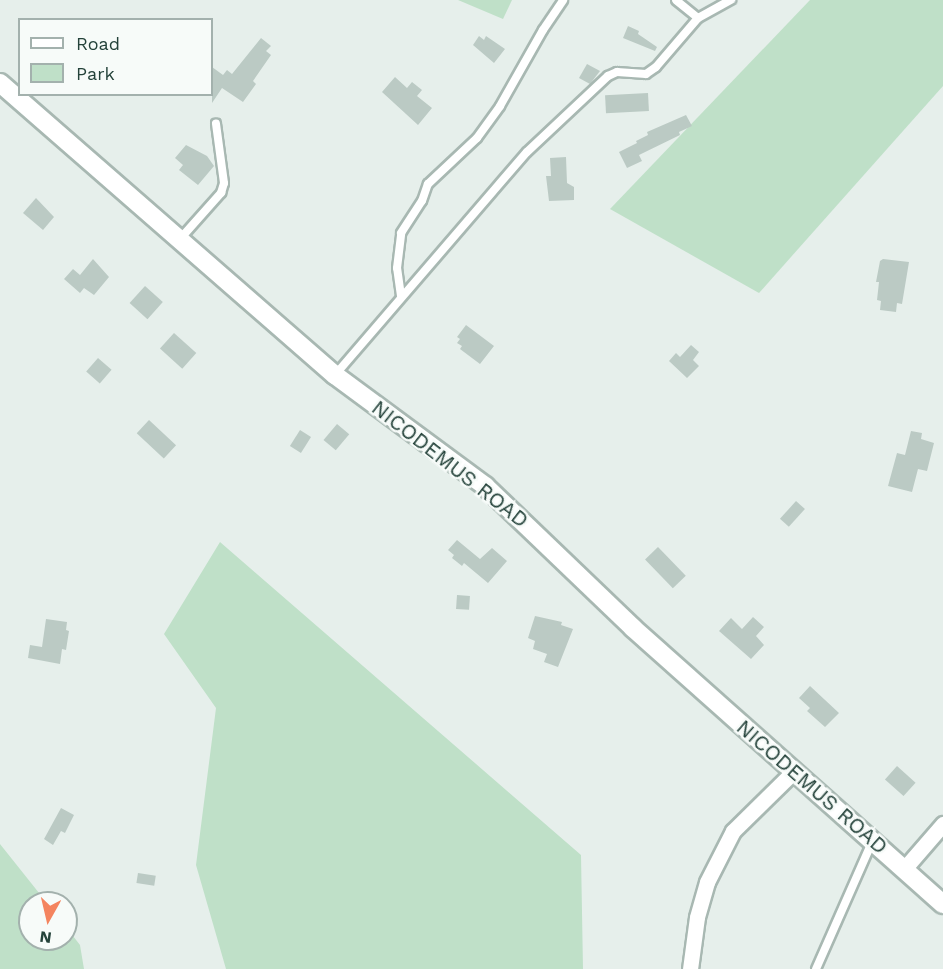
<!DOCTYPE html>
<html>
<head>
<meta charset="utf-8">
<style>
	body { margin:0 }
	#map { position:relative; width:943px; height:969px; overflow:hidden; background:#e6efeb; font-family:"Work Sans",sans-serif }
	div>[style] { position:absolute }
	.green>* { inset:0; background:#bfe0c8 }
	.building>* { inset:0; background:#bbcac4; transform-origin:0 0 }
	.roads { filter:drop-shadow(2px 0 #a8b8b2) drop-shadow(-2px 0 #a8b8b2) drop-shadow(0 2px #a8b8b2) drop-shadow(0 -2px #a8b8b2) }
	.service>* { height:8px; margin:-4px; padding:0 4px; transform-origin:4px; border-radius:4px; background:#fff }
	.minor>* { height:15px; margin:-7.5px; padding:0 7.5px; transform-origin:7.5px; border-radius:7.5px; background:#fff }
	.tertiary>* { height:18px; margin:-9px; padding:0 9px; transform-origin:9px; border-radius:9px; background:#fff }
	span { translate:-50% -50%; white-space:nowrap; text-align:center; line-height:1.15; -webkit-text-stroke:5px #f7fbf9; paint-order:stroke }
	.street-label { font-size:21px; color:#24423a }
	.legend { position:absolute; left:18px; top:18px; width:195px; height:78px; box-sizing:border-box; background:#f7fbf9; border:2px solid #a3b1ad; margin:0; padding:8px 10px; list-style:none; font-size:18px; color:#24423a }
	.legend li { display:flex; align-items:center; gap:12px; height:30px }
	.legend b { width:30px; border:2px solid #a3b1ad }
	.north { position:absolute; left:18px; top:891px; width:60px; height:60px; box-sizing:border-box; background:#f7fbf9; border:2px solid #a3b1ad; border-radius:50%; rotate:188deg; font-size:16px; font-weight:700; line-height:24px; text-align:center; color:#24423a }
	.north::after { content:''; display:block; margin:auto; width:21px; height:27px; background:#f4845f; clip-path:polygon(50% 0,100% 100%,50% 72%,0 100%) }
</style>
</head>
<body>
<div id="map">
	<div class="green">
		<div style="clip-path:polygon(458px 0,512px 0,503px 19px)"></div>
		<div style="clip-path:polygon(810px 0,943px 0,943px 86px,759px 293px,610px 209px)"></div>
		<div style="clip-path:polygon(220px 542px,581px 855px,583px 969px,226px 969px,196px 865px,216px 708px,164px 634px)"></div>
		<div style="clip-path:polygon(0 844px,47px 903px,30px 903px,30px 939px,66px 939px,66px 927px,80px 945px,84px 969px,0 969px)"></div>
	</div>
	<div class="building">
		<div style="clip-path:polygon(628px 26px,639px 31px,638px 34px,657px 47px,655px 51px,623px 38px)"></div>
		<div style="clip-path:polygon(479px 36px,484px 40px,486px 36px,505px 49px,494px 63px,473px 45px)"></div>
		<div style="clip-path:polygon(261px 38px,271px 46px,266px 51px,271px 55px,253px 81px,256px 84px,243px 102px,222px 88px,212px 103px,212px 67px,223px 75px,227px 70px,232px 74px)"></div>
		<div style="clip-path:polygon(587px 64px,600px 71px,590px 84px,579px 78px)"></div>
		<div style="clip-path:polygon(395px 77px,407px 88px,412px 82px,422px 90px,417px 96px,432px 108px,418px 125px,382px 92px)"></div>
		<div style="left:648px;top:93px;width:18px;height:43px;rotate:87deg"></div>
		<div style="clip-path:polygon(686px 115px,692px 126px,679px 132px,680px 135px,639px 155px,642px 161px,627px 168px,619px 152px,637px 143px,636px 141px,648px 135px,647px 132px)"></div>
		<div style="clip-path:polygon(186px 145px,207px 156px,214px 166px,198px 185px,179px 170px,183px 165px,175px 158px)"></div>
		<div style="clip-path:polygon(566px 157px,567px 183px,574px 187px,574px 200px,549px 201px,546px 176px,551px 176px,550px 158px)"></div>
		<div style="clip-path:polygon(36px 198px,54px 217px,43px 230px,23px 213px)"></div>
		<div style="clip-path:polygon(93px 259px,109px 277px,94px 295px,84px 288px,80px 293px,64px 279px,73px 269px,80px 275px)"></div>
		<div style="clip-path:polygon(883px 259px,909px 262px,902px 304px,897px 303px,896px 312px,880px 310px,881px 301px,877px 300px,879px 282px,876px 282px,880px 261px)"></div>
		<div style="left:145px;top:286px;width:24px;height:23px;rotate:42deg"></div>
		<div style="clip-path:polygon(466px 325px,494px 346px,480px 364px,460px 349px,462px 346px,457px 343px,460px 339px,457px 337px)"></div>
		<div style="left:174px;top:333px;width:30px;height:21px;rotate:42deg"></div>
		<div style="clip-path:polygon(691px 345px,699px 352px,693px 360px,699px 366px,687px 378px,669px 361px,676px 353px,680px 357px)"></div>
		<div style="left:98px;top:358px;width:18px;height:18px;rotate:41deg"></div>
		<div style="left:149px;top:420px;width:37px;height:18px;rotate:43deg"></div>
		<div style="left:337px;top:424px;width:16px;height:21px;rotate:40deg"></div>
		<div style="left:300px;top:430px;width:13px;height:19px;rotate:32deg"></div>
		<div style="clip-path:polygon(911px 431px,922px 433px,921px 439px,934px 443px,927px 471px,918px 469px,912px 492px,888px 486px,897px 453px,905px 455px)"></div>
		<div style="left:796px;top:501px;width:12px;height:24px;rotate:42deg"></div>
		<div style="clip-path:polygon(457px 540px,480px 559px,492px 548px,507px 561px,488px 583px,464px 563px,462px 566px,452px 558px,454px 555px,448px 550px)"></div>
		<div style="left:658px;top:547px;width:40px;height:18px;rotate:46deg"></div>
		<div style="left:457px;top:595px;width:13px;height:14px;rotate:4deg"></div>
		<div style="clip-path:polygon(535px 616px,562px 622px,561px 625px,573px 629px,558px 667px,544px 662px,547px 654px,533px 649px,535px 641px,528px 638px)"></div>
		<div style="clip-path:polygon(753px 617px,764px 627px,756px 636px,764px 645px,751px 659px,719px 631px,731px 618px,742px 629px)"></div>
		<div style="clip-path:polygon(46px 619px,67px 622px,66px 630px,69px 631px,66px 650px,62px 649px,60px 664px,28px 658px,30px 645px,42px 647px)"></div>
		<div style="clip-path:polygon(810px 686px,839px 713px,825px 727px,807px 711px,810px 708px,799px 698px)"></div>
		<div style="left:897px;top:766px;width:25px;height:18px;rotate:42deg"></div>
		<div style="clip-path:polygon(61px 808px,74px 815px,65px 833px,61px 831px,53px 845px,44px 839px)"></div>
		<div style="left:138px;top:873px;width:18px;height:10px;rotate:9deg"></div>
	</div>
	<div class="roads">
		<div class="service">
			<div style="left:698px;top:18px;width:38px;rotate:-29deg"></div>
			<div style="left:180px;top:239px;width:62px;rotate:-48.3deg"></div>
			<div style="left:221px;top:193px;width:10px;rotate:-73deg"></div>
			<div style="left:224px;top:183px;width:60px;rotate:-97.7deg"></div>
			<div style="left:401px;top:296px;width:28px;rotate:-98deg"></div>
			<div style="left:397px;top:268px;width:35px;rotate:-83deg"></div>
			<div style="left:401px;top:233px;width:38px;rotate:-57deg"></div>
			<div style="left:422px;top:201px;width:18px;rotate:-71deg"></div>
			<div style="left:428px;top:184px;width:67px;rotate:-43.2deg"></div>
			<div style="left:477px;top:138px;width:39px;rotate:-54deg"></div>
			<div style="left:500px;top:106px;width:87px;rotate:-60.5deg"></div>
			<div style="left:543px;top:30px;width:36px;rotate:-56deg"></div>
			<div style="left:335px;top:375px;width:294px;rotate:-49.3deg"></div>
			<div style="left:527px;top:152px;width:111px;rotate:-43.2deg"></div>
			<div style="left:608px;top:76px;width:10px;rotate:-24deg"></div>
			<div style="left:617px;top:72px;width:29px;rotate:4deg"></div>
			<div style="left:646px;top:74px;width:12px;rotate:-35deg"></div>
			<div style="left:656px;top:67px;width:65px;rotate:-49.4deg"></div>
			<div style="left:698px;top:18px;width:28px;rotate:-141deg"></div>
			<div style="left:816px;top:969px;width:139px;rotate:-66.2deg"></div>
		</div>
		<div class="minor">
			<div style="left:904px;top:869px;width:60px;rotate:-49.1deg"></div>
			<div style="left:690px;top:969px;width:52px;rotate:-82.3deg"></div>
			<div style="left:697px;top:917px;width:36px;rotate:-74deg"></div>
			<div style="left:707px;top:882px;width:57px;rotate:-63deg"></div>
			<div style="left:733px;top:831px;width:84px;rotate:-44.5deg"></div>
		</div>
		<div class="tertiary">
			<div style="left:0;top:83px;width:444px;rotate:41.1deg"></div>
			<div style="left:335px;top:375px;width:187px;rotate:36.5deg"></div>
			<div style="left:485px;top:486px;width:205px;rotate:43.8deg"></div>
			<div style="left:633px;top:628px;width:415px;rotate:41.7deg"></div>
		</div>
	</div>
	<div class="street-label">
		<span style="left:450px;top:464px;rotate:38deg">NICODEMUS ROAD</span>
		<span style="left:812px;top:787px;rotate:41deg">NICODEMUS ROAD</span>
	</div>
	<ul class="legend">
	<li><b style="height:8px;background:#fff"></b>Road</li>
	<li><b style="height:16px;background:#bfe0c8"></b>Park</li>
	</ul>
	<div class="north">N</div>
</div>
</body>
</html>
